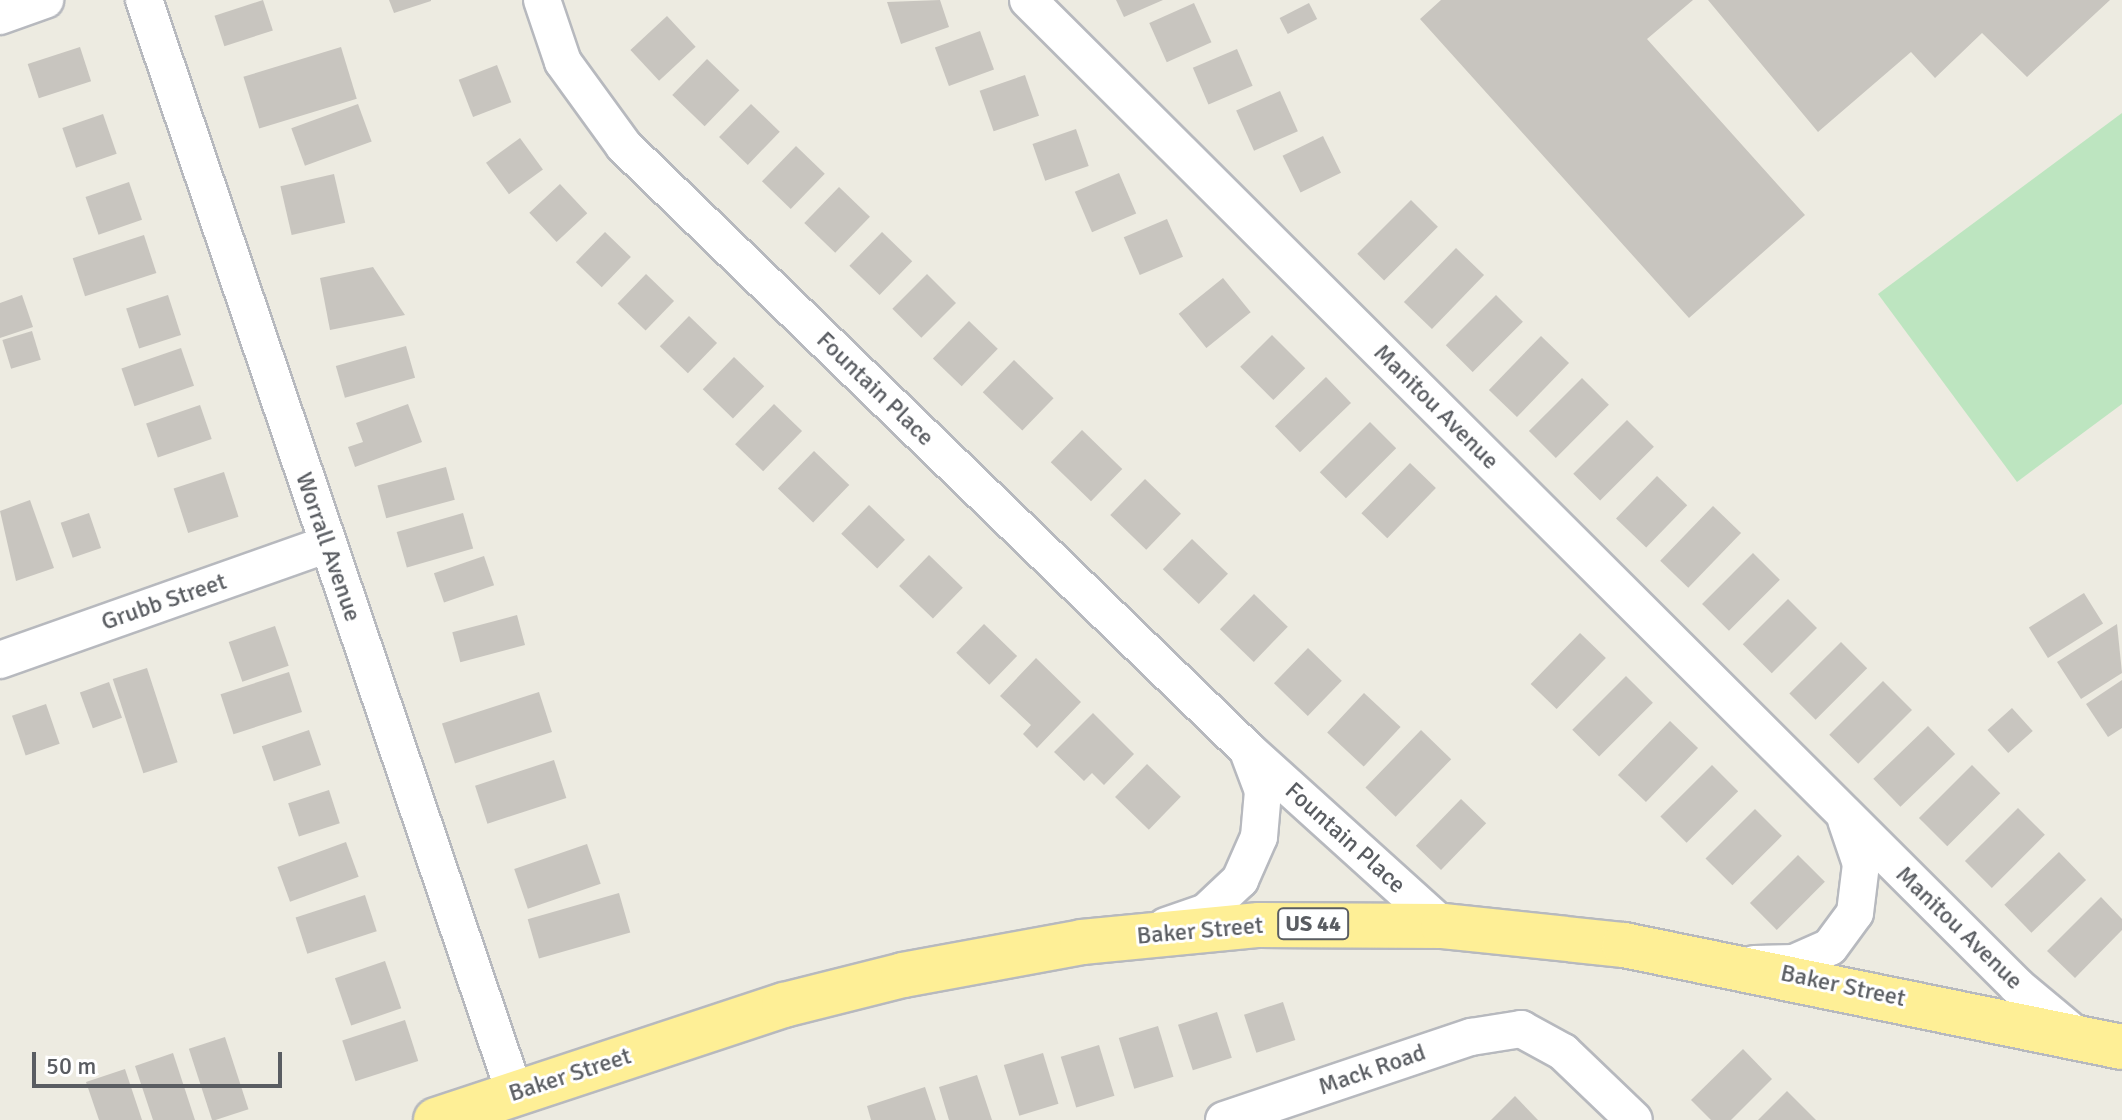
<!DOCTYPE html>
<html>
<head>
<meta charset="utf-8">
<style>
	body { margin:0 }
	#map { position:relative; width:2122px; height:1120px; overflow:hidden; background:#edebe1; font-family:Signika,sans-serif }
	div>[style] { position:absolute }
	.green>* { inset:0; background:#bde5c0 }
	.building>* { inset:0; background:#c8c5bf; transform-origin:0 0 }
	.roads { filter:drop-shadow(2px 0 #b7b9be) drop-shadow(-2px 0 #b7b9be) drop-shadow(0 2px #b7b9be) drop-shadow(0 -2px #b7b9be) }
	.minor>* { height:36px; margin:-18px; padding:0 18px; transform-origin:18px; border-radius:18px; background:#fff }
	.trunk>* { height:44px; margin:-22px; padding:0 22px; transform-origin:22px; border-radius:22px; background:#feef96 }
	span { translate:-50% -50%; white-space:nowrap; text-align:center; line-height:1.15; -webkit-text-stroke:6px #fff; paint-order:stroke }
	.shield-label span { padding:2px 6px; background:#fff; border:2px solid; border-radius:6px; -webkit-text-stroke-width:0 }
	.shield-label { font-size:22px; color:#5a5d62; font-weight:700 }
	.street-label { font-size:24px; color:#5a5d62 }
	.scale { position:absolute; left:32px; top:1052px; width:250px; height:36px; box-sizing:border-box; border:4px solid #5a5d62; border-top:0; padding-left:10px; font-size:24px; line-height:28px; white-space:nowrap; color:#5a5d62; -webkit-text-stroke:6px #fff; paint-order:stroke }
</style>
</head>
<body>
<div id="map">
	<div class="green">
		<div style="clip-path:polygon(2122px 113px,2122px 404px,2017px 482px,1878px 294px)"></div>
	</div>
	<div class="building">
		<div style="left:263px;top:0;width:32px;height:51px;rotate:72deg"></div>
		<div style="clip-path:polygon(389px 0,431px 0,431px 1px,394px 13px)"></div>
		<div style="clip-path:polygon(940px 0,949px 27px,901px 44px,887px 2px)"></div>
		<div style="clip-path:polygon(1116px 0,1163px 0,1124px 17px)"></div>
		<div style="clip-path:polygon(1441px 0,1693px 0,1647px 39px,1805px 215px,1689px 318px,1420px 19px)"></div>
		<div style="clip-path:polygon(1708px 0,2110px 0,2027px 77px,1982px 33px,1935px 78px,1911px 52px,1818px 132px)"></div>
		<div style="left:1194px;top:3px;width:43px;height:49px;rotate:66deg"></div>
		<div style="left:1309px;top:3px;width:18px;height:33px;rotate:63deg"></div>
		<div style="left:667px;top:16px;width:42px;height:50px;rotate:47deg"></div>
		<div style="left:980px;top:31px;width:41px;height:48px;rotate:70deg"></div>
		<div style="left:80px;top:47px;width:36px;height:55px;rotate:72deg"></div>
		<div style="left:341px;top:47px;width:54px;height:102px;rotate:73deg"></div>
		<div style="left:1237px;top:49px;width:40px;height:48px;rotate:67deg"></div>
		<div style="left:707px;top:59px;width:45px;height:50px;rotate:44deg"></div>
		<div style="left:497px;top:65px;width:40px;height:41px;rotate:69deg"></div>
		<div style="left:1025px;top:75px;width:43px;height:48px;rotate:71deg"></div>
		<div style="left:1280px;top:91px;width:44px;height:48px;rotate:66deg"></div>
		<div style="left:358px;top:104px;width:40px;height:71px;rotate:70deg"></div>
		<div style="left:751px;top:104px;width:40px;height:46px;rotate:44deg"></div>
		<div style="left:103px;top:114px;width:42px;height:43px;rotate:71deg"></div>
		<div style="left:1076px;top:129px;width:39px;height:46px;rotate:71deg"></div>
		<div style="left:1323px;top:136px;width:41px;height:45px;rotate:64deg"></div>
		<div style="left:520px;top:138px;width:39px;height:42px;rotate:54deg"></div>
		<div style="left:796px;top:146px;width:40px;height:49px;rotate:44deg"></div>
		<div style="left:1119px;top:173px;width:44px;height:48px;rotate:67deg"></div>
		<div style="left:334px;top:174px;width:50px;height:55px;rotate:77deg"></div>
		<div style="left:129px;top:182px;width:40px;height:46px;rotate:71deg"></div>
		<div style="left:560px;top:184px;width:40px;height:42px;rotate:47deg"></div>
		<div style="left:839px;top:187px;width:43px;height:50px;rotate:44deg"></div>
		<div style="left:1411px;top:200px;width:38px;height:76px;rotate:45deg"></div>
		<div style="left:1167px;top:219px;width:41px;height:47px;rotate:67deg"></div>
		<div style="left:605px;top:232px;width:36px;height:42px;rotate:44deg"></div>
		<div style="left:882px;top:232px;width:42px;height:47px;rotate:44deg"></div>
		<div style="left:144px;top:235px;width:40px;height:75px;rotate:72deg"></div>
		<div style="left:1456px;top:248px;width:39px;height:75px;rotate:44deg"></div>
		<div style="clip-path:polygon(373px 267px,405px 315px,330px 330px,320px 278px)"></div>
		<div style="left:646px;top:274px;width:39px;height:41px;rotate:44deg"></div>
		<div style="left:927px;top:274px;width:41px;height:49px;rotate:45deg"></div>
		<div style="left:1223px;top:278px;width:44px;height:57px;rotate:51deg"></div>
		<div style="clip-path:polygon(22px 295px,33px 327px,0 338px,0 303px)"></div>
		<div style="left:168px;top:295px;width:42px;height:44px;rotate:72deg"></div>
		<div style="left:1496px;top:295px;width:38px;height:71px;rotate:45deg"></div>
		<div style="left:689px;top:316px;width:39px;height:42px;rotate:44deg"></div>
		<div style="left:969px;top:321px;width:40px;height:52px;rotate:44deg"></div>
		<div style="left:32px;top:331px;width:30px;height:31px;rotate:73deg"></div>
		<div style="left:1272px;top:335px;width:47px;height:45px;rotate:45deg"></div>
		<div style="left:1541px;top:336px;width:39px;height:75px;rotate:44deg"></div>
		<div style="left:406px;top:346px;width:33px;height:73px;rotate:74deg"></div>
		<div style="left:181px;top:348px;width:40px;height:63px;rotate:71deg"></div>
		<div style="left:734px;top:357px;width:42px;height:45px;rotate:44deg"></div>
		<div style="left:1014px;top:360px;width:55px;height:45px;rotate:44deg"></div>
		<div style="left:1326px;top:377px;width:36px;height:71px;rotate:46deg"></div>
		<div style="left:1582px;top:378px;width:38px;height:75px;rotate:45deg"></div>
		<div style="clip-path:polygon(408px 404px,422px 442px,355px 467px,348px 447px,363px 442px,356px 423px)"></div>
		<div style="left:774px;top:404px;width:39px;height:56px;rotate:44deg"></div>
		<div style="left:200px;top:405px;width:36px;height:57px;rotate:71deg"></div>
		<div style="left:1627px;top:420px;width:38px;height:76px;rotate:45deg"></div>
		<div style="left:1370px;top:422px;width:37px;height:71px;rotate:45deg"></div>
		<div style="left:1082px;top:430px;width:56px;height:45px;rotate:44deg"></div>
		<div style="left:814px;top:451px;width:49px;height:52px;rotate:44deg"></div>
		<div style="left:1410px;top:463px;width:36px;height:70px;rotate:44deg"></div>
		<div style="left:446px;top:467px;width:34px;height:71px;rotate:75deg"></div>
		<div style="left:224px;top:472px;width:47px;height:53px;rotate:72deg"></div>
		<div style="left:1657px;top:476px;width:42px;height:59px;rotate:44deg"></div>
		<div style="left:1145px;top:479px;width:50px;height:50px;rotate:44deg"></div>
		<div style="clip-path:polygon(30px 500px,54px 568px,16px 581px,0 511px)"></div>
		<div style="left:869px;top:505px;width:50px;height:40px;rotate:44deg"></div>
		<div style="left:1713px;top:506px;width:39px;height:76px;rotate:44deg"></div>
		<div style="left:89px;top:513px;width:37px;height:30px;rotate:71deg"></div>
		<div style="left:463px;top:513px;width:37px;height:69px;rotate:74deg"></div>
		<div style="left:1192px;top:539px;width:50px;height:42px;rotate:44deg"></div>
		<div style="left:1753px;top:553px;width:38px;height:72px;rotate:45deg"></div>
		<div style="left:929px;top:555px;width:47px;height:43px;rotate:44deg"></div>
		<div style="left:484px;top:556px;width:31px;height:53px;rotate:71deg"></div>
		<div style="left:2084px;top:593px;width:36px;height:65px;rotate:58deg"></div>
		<div style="left:1254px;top:594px;width:47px;height:49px;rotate:44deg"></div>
		<div style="left:1788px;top:599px;width:41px;height:64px;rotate:45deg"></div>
		<div style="left:517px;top:615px;width:31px;height:67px;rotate:75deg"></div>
		<div style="left:984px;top:624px;width:46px;height:40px;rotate:44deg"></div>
		<div style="clip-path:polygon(2117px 624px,2122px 673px,2081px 699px,2057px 662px)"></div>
		<div style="left:275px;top:626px;width:42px;height:49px;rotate:71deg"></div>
		<div style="left:1580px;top:633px;width:36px;height:71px;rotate:44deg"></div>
		<div style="left:1841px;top:642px;width:37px;height:73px;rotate:45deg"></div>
		<div style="left:1308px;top:648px;width:47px;height:49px;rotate:44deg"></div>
		<div style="clip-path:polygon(1036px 658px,1081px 702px,1037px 748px,1023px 734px,1031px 725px,1000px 696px)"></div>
		<div style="left:147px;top:668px;width:99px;height:36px;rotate:72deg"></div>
		<div style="left:289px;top:672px;width:42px;height:72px;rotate:72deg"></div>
		<div style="left:1626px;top:676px;width:38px;height:76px;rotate:45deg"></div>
		<div style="clip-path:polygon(2122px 680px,2122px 728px,2108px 737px,2086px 704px)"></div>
		<div style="left:1883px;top:681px;width:41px;height:76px;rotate:45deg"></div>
		<div style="left:109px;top:682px;width:38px;height:31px;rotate:70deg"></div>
		<div style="left:539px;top:692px;width:42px;height:102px;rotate:72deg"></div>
		<div style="left:1364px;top:693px;width:50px;height:54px;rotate:43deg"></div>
		<div style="left:46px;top:704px;width:42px;height:36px;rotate:71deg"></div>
		<div style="left:2012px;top:708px;width:31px;height:33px;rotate:48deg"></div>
		<div style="clip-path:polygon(1093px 713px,1134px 754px,1104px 785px,1092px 773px,1084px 781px,1054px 752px)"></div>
		<div style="left:1670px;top:721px;width:39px;height:75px;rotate:44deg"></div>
		<div style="left:1928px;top:726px;width:39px;height:76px;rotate:46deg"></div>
		<div style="left:309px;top:730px;width:37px;height:50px;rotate:71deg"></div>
		<div style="left:1421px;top:730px;width:42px;height:80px;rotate:44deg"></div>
		<div style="left:554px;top:760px;width:40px;height:83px;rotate:72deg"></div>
		<div style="left:1147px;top:764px;width:47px;height:46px;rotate:44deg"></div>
		<div style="left:1712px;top:765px;width:37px;height:73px;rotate:45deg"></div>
		<div style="left:1972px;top:765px;width:40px;height:75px;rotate:45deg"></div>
		<div style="left:329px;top:790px;width:35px;height:43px;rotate:72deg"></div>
		<div style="left:1461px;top:799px;width:35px;height:65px;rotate:44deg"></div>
		<div style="left:2018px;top:808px;width:38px;height:75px;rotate:45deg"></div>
		<div style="left:1755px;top:809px;width:38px;height:70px;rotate:45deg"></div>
		<div style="left:346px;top:842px;width:37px;height:73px;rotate:70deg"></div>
		<div style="left:587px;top:844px;width:42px;height:77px;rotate:71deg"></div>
		<div style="left:2059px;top:852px;width:39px;height:76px;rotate:46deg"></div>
		<div style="left:1798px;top:855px;width:38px;height:68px;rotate:45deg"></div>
		<div style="left:619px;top:893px;width:41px;height:95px;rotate:74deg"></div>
		<div style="left:365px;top:895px;width:38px;height:73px;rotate:72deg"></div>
		<div style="clip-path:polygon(2101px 897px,2122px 919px,2122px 930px,2075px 978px,2047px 951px)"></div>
		<div style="left:385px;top:961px;width:50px;height:53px;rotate:71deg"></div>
		<div style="left:1283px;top:1002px;width:40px;height:41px;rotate:72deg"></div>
		<div style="left:1217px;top:1012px;width:48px;height:41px;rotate:72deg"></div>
		<div style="left:405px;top:1020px;width:43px;height:66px;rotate:72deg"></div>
		<div style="left:1158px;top:1026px;width:53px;height:41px;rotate:73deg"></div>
		<div style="left:225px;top:1037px;width:76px;height:38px;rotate:72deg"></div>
		<div style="left:1099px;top:1045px;width:53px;height:40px;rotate:73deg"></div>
		<div style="clip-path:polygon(1743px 1049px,1772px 1079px,1731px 1120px,1711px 1120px,1691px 1100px)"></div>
		<div style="clip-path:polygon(173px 1053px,195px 1120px,153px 1120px,135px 1066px)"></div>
		<div style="left:1043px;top:1053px;width:53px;height:41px;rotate:73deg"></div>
		<div style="clip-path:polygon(125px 1069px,142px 1120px,99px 1120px,86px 1082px)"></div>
		<div style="clip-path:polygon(977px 1075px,992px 1120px,949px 1120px,939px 1087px)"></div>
		<div style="clip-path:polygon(925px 1087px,936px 1120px,871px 1120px,867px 1106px)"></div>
		<div style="clip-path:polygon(1787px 1091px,1816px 1120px,1758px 1120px)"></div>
		<div style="clip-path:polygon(1515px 1096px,1538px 1120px,1491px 1120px)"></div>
	</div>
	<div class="roads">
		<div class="minor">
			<div style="left:144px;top:0;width:1155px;rotate:71.27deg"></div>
			<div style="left:542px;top:0;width:65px;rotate:71.3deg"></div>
			<div style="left:563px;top:62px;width:104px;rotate:54deg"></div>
			<div style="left:624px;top:146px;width:868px;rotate:44.07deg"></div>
			<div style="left:1248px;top:750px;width:263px;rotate:42.1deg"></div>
			<div style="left:1028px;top:0;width:1397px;rotate:44.91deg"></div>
			<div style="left:2017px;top:986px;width:80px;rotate:39.9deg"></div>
			<div style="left:0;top:16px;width:48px;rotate:-19.6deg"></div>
			<div style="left:0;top:660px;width:347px;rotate:-19.5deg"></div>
			<div style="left:1166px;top:926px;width:42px;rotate:-19.3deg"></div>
			<div style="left:1206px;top:912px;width:47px;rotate:-43.3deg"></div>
			<div style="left:1240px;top:880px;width:47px;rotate:-66.2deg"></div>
			<div style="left:1259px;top:837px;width:46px;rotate:-85deg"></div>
			<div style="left:1263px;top:791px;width:43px;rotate:-110.6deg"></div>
			<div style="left:1754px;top:964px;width:40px;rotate:-1.4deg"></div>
			<div style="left:1794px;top:963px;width:39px;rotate:-24deg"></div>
			<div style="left:1830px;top:947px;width:42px;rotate:-53.7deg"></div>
			<div style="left:1855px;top:913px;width:49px;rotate:-83deg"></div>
			<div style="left:1861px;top:864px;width:46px;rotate:-108.8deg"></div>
			<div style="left:1224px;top:1120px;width:261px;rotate:-18.6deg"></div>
			<div style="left:1471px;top:1037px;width:51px;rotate:-9.1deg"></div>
			<div style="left:1521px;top:1029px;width:48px;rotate:28.7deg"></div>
			<div style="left:1563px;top:1052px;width:98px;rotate:43.8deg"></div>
		</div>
		<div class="trunk">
			<div style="left:436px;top:1120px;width:367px;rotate:-18.3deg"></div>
			<div style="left:784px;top:1005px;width:123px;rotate:-14.1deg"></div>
			<div style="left:903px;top:975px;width:182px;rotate:-10.4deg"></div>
			<div style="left:1082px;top:942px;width:178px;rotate:-5.5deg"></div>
			<div style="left:1259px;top:925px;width:184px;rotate:0.3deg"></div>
			<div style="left:1443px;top:926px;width:182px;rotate:6deg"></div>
			<div style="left:1624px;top:945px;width:508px;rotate:11.58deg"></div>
		</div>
	</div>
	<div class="shield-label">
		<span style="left:1313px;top:924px">US 44</span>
	</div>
	<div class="street-label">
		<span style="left:875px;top:389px;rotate:44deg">Fountain Place</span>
		<span style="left:1436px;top:407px;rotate:45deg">Manitou Avenue</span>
		<span style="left:328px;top:547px;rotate:71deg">Worrall Avenue</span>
		<span style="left:164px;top:602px;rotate:-19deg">Grubb Street</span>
		<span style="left:1345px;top:838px;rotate:42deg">Fountain Place</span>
		<span style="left:1959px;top:928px;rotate:44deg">Manitou Avenue</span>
		<span style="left:1200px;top:931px;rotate:-5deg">Baker Street</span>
		<span style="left:1843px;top:986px;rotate:12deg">Baker Street</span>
		<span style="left:1372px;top:1070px;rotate:-19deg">Mack Road</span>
		<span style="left:570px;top:1075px;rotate:-18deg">Baker Street</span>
	</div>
	<div class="scale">50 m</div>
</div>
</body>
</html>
